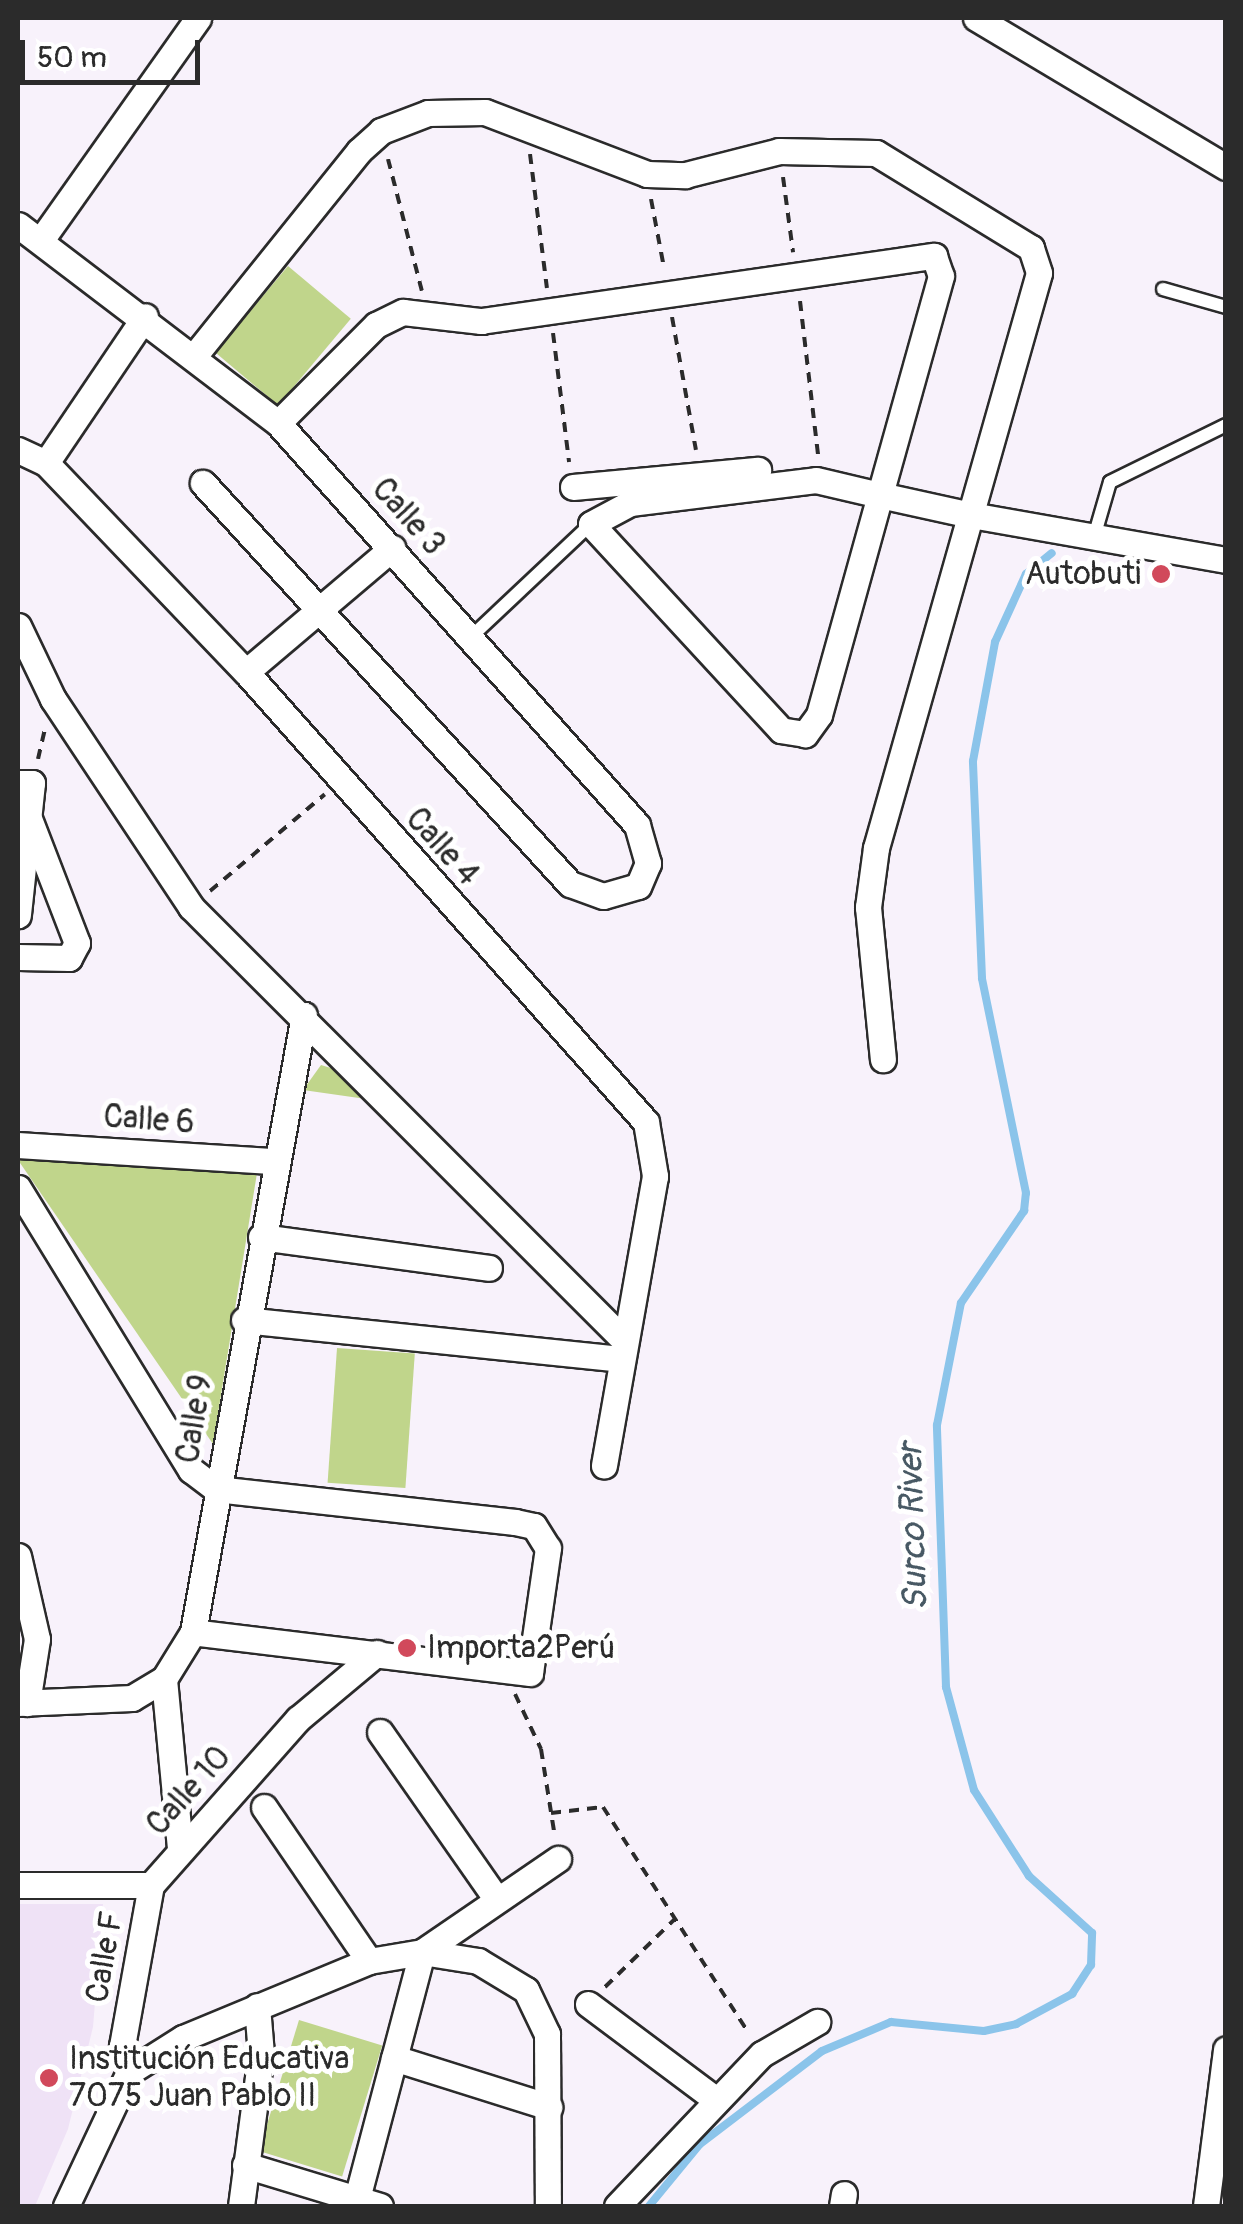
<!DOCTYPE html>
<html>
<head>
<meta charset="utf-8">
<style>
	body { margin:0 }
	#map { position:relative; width:1243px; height:2224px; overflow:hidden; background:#f8f2fb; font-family:Pangolin,sans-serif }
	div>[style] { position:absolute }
	.built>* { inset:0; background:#efe2f6 }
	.green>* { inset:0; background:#c0d58b; transform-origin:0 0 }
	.stream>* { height:8px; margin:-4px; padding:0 4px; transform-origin:4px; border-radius:4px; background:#8bc4ea }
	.path>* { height:4px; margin-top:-2px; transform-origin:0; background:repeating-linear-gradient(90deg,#2b2b2b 0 10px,transparent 0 18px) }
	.roads { filter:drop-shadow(2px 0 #2b2b2b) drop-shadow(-2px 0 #2b2b2b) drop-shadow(0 2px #2b2b2b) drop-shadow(0 -2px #2b2b2b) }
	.lane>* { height:12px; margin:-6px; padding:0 6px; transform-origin:6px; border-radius:6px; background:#fff }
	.street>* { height:25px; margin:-12.5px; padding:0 12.5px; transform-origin:12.5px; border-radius:12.5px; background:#fff }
	.dots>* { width:28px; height:28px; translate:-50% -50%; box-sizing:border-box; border:5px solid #fff; border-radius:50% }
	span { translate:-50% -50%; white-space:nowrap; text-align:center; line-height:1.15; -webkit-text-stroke:10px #fff; paint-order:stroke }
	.street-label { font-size:32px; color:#2b2b2b }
	.poi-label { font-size:32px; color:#2b2b2b }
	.right { translate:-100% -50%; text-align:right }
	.left { translate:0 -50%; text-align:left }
	.water-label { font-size:35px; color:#485964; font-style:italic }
	.frame { position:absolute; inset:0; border:20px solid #2b2b2b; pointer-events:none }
	.scale { position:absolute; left:20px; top:40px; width:180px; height:45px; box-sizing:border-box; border:5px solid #2b2b2b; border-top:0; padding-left:12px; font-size:30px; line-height:35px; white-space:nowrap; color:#2b2b2b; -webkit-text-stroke:8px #fff; paint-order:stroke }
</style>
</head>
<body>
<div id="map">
	<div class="built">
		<div style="clip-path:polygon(18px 1904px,103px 1904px,93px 2027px,68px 2129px,35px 2206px,18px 2206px)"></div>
	</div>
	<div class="green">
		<div style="left:288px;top:266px;width:82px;height:113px;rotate:40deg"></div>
		<div style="clip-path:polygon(321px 1065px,334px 1069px,366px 1099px,303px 1090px)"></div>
		<div style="clip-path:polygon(18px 1157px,258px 1167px,213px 1444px,18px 1160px)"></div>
		<div style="left:337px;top:1348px;width:78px;height:135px;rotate:4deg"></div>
		<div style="left:299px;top:2020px;width:87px;height:137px;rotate:17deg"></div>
	</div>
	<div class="stream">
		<div style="left:649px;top:2206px;width:80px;rotate:-50.6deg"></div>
		<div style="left:700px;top:2144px;width:153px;rotate:-37.3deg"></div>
		<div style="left:822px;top:2051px;width:75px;rotate:-22.8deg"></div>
		<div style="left:891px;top:2022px;width:93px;rotate:5.5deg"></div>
		<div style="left:984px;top:2031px;width:33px;rotate:-12deg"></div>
		<div style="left:1016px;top:2024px;width:64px;rotate:-28.2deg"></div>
		<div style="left:1072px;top:1994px;width:35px;rotate:-57deg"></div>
		<div style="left:1091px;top:1965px;width:32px;rotate:-88deg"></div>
		<div style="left:1092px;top:1933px;width:85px;rotate:-137.9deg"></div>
		<div style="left:1029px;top:1876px;width:102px;rotate:-122.6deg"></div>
		<div style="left:974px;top:1790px;width:107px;rotate:-105.2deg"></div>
		<div style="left:946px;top:1687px;width:262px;rotate:-92deg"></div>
		<div style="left:937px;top:1425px;width:124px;rotate:-78.9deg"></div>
		<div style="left:961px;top:1303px;width:112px;rotate:-55.6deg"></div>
		<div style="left:1024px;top:1211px;width:18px;rotate:-84deg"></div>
		<div style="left:1026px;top:1193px;width:219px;rotate:-101.6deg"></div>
		<div style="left:982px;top:978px;width:217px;rotate:-92.4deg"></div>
		<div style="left:973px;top:761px;width:121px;rotate:-79.5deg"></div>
		<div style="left:995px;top:642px;width:75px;rotate:-65.5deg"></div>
		<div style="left:1026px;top:574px;width:33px;rotate:-39deg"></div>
	</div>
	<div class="path">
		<div style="left:530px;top:154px;width:135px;rotate:82.8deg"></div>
		<div style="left:388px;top:159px;width:136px;rotate:75.6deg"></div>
		<div style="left:783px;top:177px;width:76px;rotate:82.4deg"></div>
		<div style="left:651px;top:199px;width:70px;rotate:79.3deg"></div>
		<div style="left:800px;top:301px;width:155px;rotate:83.3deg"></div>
		<div style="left:672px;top:317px;width:135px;rotate:79.8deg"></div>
		<div style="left:553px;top:333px;width:130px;rotate:82.9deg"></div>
		<div style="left:38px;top:759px;width:31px;rotate:-77deg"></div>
		<div style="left:210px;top:891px;width:150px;rotate:-40.1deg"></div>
		<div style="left:515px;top:1694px;width:61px;rotate:64.7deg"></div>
		<div style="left:541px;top:1749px;width:89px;rotate:81deg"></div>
		<div style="left:551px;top:1813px;width:52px;rotate:-6.6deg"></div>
		<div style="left:603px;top:1807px;width:268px;rotate:57.2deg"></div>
		<div style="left:605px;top:1987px;width:98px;rotate:-44.2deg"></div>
	</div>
	<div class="roads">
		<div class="lane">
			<div style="left:1163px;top:289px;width:66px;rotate:15.9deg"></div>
			<div style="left:1094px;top:537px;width:57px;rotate:-73.8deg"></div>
			<div style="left:1110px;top:482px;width:129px;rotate:-26.2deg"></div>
			<div style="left:472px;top:636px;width:163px;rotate:-43.3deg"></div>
		</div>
		<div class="street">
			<div style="left:976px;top:18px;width:291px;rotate:30.8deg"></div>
			<div style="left:18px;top:225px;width:327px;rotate:37.3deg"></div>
			<div style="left:278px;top:423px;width:539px;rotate:48.23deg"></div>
			<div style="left:637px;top:825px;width:40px;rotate:74deg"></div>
			<div style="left:648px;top:863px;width:25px;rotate:113deg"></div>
			<div style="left:638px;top:886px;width:36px;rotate:164deg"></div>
			<div style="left:603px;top:896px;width:35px;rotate:-160deg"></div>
			<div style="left:570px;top:884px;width:544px;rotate:-132.47deg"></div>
			<div style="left:41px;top:240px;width:272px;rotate:-54.7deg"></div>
			<div style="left:195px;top:355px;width:262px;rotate:-51.2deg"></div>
			<div style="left:359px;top:151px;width:30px;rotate:-42deg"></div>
			<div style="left:381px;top:131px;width:50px;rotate:-21deg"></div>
			<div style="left:428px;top:113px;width:57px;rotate:-1deg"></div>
			<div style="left:485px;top:112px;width:173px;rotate:20.9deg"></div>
			<div style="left:647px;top:174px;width:38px;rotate:2deg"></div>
			<div style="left:685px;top:175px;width:97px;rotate:-14.3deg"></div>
			<div style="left:779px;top:151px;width:97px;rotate:1.2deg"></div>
			<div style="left:876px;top:153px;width:182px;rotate:31.5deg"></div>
			<div style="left:1031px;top:248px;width:26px;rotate:72deg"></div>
			<div style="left:1039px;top:273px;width:598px;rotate:105.83deg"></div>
			<div style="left:876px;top:848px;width:60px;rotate:97.7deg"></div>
			<div style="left:868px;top:907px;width:153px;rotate:84.4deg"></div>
			<div style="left:278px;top:423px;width:139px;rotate:-45deg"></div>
			<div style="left:376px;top:325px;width:30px;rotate:-26deg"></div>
			<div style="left:403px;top:312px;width:79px;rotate:6.6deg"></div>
			<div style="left:481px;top:321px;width:458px;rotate:-8.2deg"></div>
			<div style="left:934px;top:256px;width:21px;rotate:71deg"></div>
			<div style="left:941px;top:276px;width:227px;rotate:105.6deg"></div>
			<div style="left:880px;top:495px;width:228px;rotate:105.5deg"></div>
			<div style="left:819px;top:715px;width:24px;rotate:126deg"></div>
			<div style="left:805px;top:734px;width:24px;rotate:-171deg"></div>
			<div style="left:781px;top:730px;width:280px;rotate:-132.7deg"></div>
			<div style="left:591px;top:524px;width:44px;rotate:-28.3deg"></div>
			<div style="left:630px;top:503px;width:187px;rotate:-7deg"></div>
			<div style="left:816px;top:480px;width:66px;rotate:13.2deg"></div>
			<div style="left:880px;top:495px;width:93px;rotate:12.4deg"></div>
			<div style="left:971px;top:515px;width:259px;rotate:10deg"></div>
			<div style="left:18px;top:450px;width:31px;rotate:25deg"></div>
			<div style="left:46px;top:463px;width:289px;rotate:46.3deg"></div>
			<div style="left:246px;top:672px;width:602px;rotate:48.37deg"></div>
			<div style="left:646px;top:1122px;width:55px;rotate:80.5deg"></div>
			<div style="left:655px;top:1176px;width:294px;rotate:100deg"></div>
			<div style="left:46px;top:463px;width:177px;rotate:-56deg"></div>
			<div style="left:573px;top:487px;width:186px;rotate:-5.3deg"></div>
			<div style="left:18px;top:626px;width:81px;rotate:64.4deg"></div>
			<div style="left:53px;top:699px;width:250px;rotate:56.4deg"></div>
			<div style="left:191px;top:907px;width:611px;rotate:45deg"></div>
			<div style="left:246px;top:672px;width:192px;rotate:-40.3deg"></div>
			<div style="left:18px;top:783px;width:14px"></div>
			<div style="left:32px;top:783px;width:133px;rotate:96.1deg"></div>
			<div style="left:18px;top:957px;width:51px;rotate:1.1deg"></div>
			<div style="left:69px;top:958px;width:17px;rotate:-62deg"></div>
			<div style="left:77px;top:943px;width:136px;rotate:-111.1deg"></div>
			<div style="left:18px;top:1145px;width:257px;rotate:3.6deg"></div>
			<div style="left:18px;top:1188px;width:331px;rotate:58.5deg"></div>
			<div style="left:191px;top:1470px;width:31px;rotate:37deg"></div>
			<div style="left:216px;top:1489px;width:301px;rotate:6.3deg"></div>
			<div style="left:515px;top:1522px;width:19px;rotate:12deg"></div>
			<div style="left:534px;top:1526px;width:26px;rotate:58deg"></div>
			<div style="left:548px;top:1548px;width:126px;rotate:98.2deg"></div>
			<div style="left:530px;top:1673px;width:339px;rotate:-173.1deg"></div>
			<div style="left:261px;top:1237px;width:230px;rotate:7.7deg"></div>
			<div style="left:244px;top:1320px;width:378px;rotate:5.9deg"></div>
			<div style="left:18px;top:1556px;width:85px;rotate:77.1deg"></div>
			<div style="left:37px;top:1639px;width:65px;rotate:98.9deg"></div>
			<div style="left:164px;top:1679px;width:169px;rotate:84.6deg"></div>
			<div style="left:18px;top:1703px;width:114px;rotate:-2.5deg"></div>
			<div style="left:132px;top:1698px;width:37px;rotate:-31deg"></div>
			<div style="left:164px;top:1679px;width:55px;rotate:-58.3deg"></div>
			<div style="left:193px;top:1632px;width:627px;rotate:-79.8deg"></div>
			<div style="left:380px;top:1732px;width:201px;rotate:55.1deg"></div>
			<div style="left:264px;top:1807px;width:186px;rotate:55.7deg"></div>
			<div style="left:18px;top:1885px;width:133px"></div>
			<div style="left:588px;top:2004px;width:159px;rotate:36.8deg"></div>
			<div style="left:394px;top:2058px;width:163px;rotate:17.5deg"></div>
			<div style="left:129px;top:2072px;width:64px;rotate:-32.2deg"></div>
			<div style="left:183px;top:2038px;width:201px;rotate:-22.5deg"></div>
			<div style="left:369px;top:1961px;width:54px;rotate:-9.6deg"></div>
			<div style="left:422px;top:1952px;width:57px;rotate:9.1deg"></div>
			<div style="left:478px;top:1961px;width:56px;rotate:31.1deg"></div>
			<div style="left:526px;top:1990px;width:49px;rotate:64.5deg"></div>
			<div style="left:547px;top:2034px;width:172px;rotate:89.7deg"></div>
			<div style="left:245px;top:2165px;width:141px;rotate:16.9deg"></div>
			<div style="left:66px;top:2206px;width:148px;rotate:-64.8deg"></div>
			<div style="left:129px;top:2072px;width:27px;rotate:-105deg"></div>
			<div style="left:122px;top:2046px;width:164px;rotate:-79.8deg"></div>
			<div style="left:151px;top:1885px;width:222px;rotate:-48.5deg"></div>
			<div style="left:298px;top:1719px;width:103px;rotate:-39.9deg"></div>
			<div style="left:241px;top:2206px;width:153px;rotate:-82.5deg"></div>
			<div style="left:261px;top:2054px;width:48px;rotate:-94.8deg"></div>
			<div style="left:355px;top:2206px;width:263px;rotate:-75.2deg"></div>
			<div style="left:422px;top:1952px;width:165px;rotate:-34.4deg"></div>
			<div style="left:617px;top:2206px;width:210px;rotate:-46.4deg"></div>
			<div style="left:762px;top:2054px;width:64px;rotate:-30.2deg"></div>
			<div style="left:842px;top:2206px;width:12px;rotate:-81deg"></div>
			<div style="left:1206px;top:2206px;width:158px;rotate:-82.7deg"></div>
		</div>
	</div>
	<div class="dots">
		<div style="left:1161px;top:574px;background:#d1495b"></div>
		<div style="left:407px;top:1648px;background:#d1495b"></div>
		<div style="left:49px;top:2078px;background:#d1495b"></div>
	</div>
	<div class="street-label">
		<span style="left:408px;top:517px;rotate:48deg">Calle 3</span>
		<span style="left:442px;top:847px;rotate:48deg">Calle 4</span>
		<span style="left:149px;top:1120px;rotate:4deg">Calle 6</span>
		<span style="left:195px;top:1419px;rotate:-81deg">Calle 9</span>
		<span style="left:189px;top:1791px;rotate:-48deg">Calle 10</span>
		<span style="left:105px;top:1957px;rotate:-80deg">Calle F</span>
	</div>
	<div class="poi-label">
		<span class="right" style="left:1141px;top:574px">Autobuti</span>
		<span class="left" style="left:427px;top:1648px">Importa2Perú</span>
		<span class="left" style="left:69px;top:2078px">Institución Educativa<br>7075 Juan Pablo II</span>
	</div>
	<div class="water-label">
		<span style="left:913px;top:1527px;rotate:-92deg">Surco River</span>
	</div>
	<div class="frame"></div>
	<div class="scale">50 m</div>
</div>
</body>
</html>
